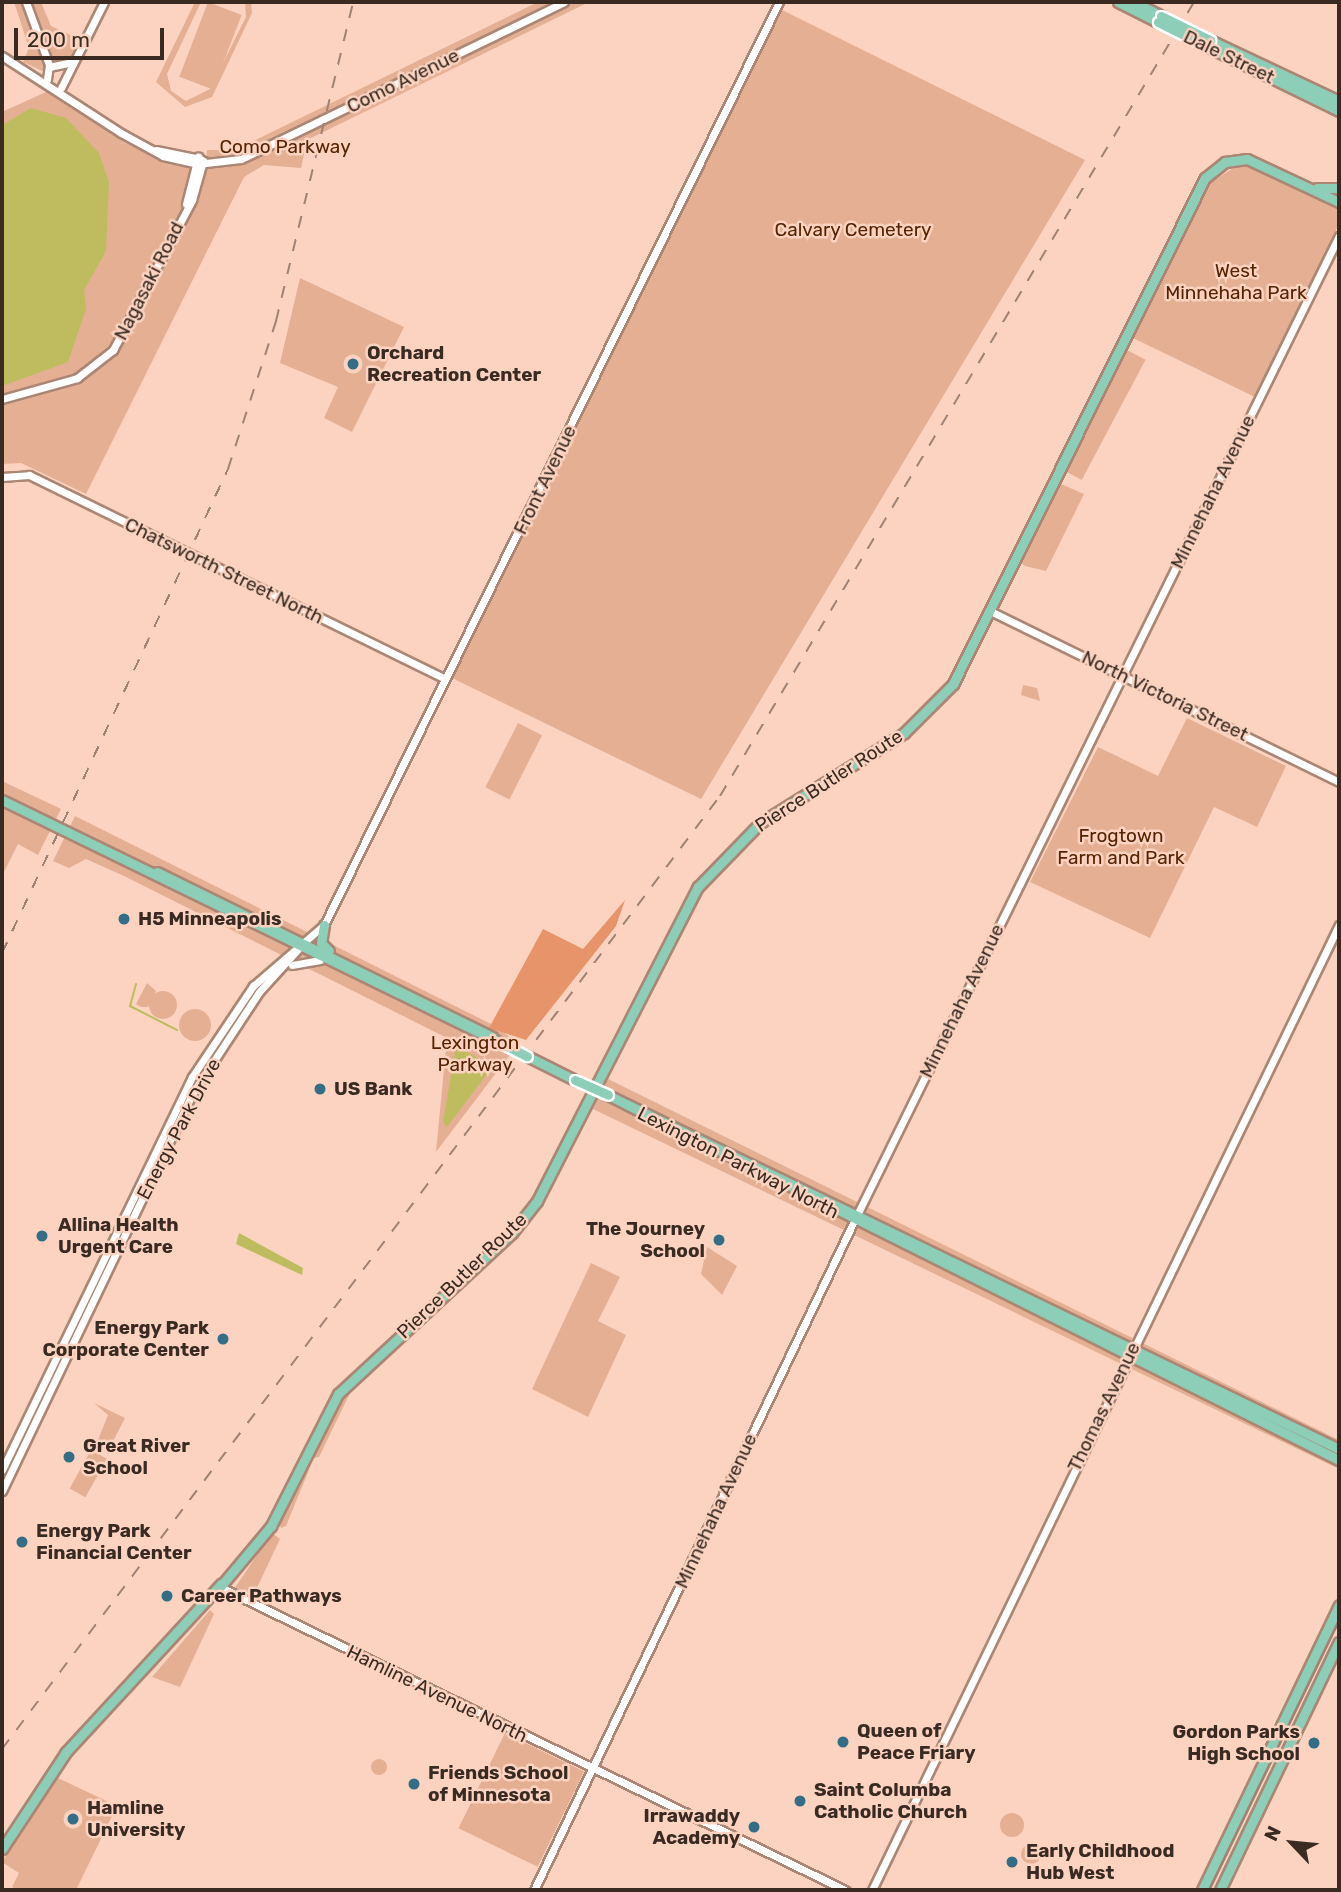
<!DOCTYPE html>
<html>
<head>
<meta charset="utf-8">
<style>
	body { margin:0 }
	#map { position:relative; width:1341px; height:1892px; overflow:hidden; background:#fbd3c0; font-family:Rubik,sans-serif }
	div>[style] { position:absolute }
	.green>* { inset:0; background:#e5af94; transform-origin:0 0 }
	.round { border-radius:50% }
	.forest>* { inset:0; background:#e7946a }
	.water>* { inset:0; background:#bebc5f }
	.stream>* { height:2px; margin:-1px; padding:0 1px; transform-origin:1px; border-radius:1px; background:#bebc5f }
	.roads { filter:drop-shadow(2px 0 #ab8674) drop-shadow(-2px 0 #ab8674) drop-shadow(0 2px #ab8674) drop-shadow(0 -2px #ab8674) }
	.minor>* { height:7px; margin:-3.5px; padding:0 3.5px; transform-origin:3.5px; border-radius:3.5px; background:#fff }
	.major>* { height:9px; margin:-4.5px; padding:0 4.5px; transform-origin:4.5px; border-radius:4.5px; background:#8dceb9 }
	.tram>* { height:2px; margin:-1px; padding:0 1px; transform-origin:1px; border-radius:1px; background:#9e8274 }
	.rail>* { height:2px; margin-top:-1px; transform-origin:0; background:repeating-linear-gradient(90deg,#9e8274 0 12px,transparent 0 24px) }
	.bridges { filter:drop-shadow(2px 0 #fff) drop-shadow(-2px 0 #fff) drop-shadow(0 2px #fff) drop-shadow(0 -2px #fff) }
	.major-bridge>* { height:9px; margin:-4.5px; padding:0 4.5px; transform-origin:4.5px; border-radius:4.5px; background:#8dceb9 }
	.dots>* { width:19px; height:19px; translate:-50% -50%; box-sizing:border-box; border:4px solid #fbd3c0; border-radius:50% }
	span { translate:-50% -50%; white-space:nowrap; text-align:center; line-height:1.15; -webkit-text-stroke:5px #fbd3c0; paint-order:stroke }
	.street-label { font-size:19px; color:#392a22 }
	.park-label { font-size:19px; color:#572302 }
	.poi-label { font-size:19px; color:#392a22; font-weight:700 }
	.left { translate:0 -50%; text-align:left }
	.right { translate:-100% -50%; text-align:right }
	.frame { position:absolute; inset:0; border:4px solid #392a22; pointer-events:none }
	.north { position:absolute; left:1257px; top:1808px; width:70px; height:70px; -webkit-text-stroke:5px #fbd3c0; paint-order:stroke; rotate:296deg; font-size:19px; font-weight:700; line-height:28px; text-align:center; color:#392a22 }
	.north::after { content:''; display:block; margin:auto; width:24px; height:32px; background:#392a22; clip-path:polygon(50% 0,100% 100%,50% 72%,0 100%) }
	.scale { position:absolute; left:14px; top:28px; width:150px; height:32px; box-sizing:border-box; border:4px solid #392a22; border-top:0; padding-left:9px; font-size:21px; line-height:24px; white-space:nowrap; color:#392a22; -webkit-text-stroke:5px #fbd3c0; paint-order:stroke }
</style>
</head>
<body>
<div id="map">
	<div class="green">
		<div style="clip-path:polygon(14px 2px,41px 2px,51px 26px,79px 39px,68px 63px,42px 71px,23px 62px,29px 48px)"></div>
		<div style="clip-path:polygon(195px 2px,201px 2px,167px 74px,171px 91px,186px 101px,210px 89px,246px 17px,245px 2px,251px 2px,252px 13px,212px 97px,185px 107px,156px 82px)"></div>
		<div style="left:208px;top:2px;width:36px;height:80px;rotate:21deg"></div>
		<div style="clip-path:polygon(538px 2px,589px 2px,307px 140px,301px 168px,264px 165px,244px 177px,86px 494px,21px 463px,2px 464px,2px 112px,46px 92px,125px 143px,206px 173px,207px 150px,235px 150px)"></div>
		<div style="clip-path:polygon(782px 10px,1085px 160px,701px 799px,452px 678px)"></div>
		<div style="clip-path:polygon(1236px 166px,1257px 168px,1339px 208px,1339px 224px,1255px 397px,1133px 338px,1209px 184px)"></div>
		<div style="clip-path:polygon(300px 278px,404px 327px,352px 432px,324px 418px,338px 387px,280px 363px)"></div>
		<div style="left:1127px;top:350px;width:21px;height:136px;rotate:28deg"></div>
		<div style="clip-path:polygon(1061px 484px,1084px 494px,1046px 571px,1025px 566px,1021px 563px)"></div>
		<div style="clip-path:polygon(1023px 685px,1037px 688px,1040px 701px,1021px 695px)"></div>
		<div style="clip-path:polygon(1187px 718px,1286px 766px,1257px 827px,1214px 807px,1150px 938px,1030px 882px,1098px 747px,1158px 776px)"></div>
		<div style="left:518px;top:723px;width:27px;height:72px;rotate:27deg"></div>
		<div style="clip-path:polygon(2px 781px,61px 809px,38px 855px,18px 844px,2px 876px)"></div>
		<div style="clip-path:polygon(75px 816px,491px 1024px,519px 1043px,436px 1152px,447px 1038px,124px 876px,86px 859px,69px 868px,53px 861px)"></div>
		<div style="clip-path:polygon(147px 983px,156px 991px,148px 1007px,141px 1007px,136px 1004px)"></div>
		<div class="round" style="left:149px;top:991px;width:28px;height:28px"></div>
		<div class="round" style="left:179px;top:1009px;width:32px;height:32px"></div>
		<div style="clip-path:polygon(608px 1079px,1339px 1440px,1339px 1469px,593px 1109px)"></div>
		<div style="clip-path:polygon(707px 1247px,737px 1266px,722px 1295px,701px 1274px)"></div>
		<div style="clip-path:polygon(591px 1263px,620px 1277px,598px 1321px,626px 1335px,588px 1417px,532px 1389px)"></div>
		<div style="clip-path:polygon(352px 1389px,319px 1457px,314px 1458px,330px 1416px)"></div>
		<div style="clip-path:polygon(94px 1403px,125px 1418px,108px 1451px,98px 1440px,108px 1415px)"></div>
		<div style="left:91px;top:1450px;width:18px;height:44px;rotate:29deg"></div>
		<div style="clip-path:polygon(311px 1465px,286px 1526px,281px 1528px,279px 1523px)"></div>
		<div style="clip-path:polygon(272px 1533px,280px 1539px,254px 1594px,234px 1589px)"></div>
		<div style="clip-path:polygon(210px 1610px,214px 1614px,180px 1687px,152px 1677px)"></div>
		<div style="left:505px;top:1733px;width:88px;height:106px;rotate:26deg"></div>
		<div class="round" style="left:371px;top:1759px;width:16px;height:16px"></div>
		<div style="clip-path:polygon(58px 1778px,117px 1806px,76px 1890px,18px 1890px,12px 1887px,19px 1873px,2px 1862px)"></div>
		<div class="round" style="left:1000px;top:1813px;width:24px;height:24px"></div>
		<div class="round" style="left:1021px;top:1844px;width:20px;height:20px"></div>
	</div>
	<div class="forest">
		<div style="clip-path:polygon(625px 900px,616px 926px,526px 1040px,489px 1028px,543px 929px,583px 949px)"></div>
	</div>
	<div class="water">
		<div style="clip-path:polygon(31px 108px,66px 118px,99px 153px,109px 182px,106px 251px,84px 290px,86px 309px,68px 362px,2px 386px,2px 125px)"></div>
		<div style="clip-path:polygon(456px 1046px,493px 1066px,447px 1127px,443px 1122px)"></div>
		<div style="clip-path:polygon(239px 1233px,303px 1268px,302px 1275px,236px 1244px)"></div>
	</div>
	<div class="stream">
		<div style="left:136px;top:984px;width:23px;rotate:105deg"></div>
		<div style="left:130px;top:1006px;width:53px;rotate:27.1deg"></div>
	</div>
	<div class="roads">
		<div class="minor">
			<div style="left:26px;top:2px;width:67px;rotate:69.9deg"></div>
			<div style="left:49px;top:65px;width:15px;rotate:98deg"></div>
			<div style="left:2px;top:56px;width:142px;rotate:32.9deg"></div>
			<div style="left:121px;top:133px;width:48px;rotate:28.7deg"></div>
			<div style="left:163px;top:156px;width:35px;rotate:13deg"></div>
			<div style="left:197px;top:164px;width:44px;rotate:-6.5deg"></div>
			<div style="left:241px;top:159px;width:359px;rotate:-25.9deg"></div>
			<div style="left:49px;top:67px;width:24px;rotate:-12deg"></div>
			<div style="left:61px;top:88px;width:96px;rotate:-63.4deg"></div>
			<div style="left:156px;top:150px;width:45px;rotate:11.6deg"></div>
			<div style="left:186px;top:204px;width:49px;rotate:-75.7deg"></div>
			<div style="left:2px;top:399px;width:78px;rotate:-15.6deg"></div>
			<div style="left:77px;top:378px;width:46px;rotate:-37.9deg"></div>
			<div style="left:113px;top:350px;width:170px;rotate:-62.2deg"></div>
			<div style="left:192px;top:200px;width:41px;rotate:-74.2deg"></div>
			<div style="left:2px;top:477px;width:27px;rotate:-4deg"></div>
			<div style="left:29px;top:475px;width:463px;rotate:26.1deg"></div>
			<div style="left:990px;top:611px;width:389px;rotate:26.1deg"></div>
			<div style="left:292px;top:965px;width:28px;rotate:-10deg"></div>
			<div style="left:2px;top:1470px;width:437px;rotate:-64.2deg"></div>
			<div style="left:192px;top:1077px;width:110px;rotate:-56.2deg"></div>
			<div style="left:253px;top:986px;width:94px;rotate:-40.7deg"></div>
			<div style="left:324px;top:925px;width:1029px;rotate:-63.76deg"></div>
			<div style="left:2px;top:1491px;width:444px;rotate:-64.4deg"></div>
			<div style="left:194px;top:1091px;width:118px;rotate:-56.7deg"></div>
			<div style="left:259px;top:992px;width:58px;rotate:-47.8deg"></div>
			<div style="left:220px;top:1587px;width:695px;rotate:25.86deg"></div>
			<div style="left:534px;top:1890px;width:742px;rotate:-64.44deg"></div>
			<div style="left:854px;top:1221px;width:1098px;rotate:-63.79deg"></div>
			<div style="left:872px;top:1890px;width:1072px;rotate:-64.18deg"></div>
		</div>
		<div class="major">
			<div style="left:1118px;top:2px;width:45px;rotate:26.6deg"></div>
			<div style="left:1134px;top:2px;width:30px;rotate:27deg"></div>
			<div style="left:1210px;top:40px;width:143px;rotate:25.3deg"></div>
			<div style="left:1206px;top:46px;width:148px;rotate:26deg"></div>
			<div style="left:1317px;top:188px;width:22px"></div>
			<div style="left:2px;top:800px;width:555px;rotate:25.96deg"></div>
			<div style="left:157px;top:872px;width:374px;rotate:26.2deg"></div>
			<div style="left:324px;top:925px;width:18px;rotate:99deg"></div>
			<div style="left:321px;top:943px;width:11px;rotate:45deg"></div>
			<div style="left:527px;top:1056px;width:54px;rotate:26.6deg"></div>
			<div style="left:608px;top:1095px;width:817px;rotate:26.53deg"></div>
			<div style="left:626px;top:1104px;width:792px;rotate:25.82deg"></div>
			<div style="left:220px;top:1587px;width:80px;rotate:-50.1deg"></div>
			<div style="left:271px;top:1526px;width:148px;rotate:-63.1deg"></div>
			<div style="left:338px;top:1394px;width:237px;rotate:-42.8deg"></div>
			<div style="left:512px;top:1233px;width:41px;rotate:-52deg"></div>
			<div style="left:537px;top:1201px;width:353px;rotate:-62.9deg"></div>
			<div style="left:698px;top:887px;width:89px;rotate:-45.9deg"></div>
			<div style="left:760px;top:823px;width:170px;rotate:-32deg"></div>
			<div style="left:904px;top:733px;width:69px;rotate:-45deg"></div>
			<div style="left:953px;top:684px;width:565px;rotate:-63.53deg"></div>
			<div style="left:1205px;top:178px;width:26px;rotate:-39deg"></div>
			<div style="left:1225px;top:162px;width:22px;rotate:-8deg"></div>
			<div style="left:1247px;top:159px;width:102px;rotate:25.1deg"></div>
			<div style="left:2px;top:1849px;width:116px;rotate:-56.6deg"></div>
			<div style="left:66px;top:1752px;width:229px;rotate:-47.3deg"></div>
			<div style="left:1202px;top:1890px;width:316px;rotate:-64.3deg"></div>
			<div style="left:1220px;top:1890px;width:275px;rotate:-64.4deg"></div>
		</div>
	</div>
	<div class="tram">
		<div style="left:1209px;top:1890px;width:299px;rotate:-64.2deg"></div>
	</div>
	<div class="rail">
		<div style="left:2px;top:953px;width:534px;rotate:-64.97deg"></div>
		<div style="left:228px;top:469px;width:156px;rotate:-72deg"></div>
		<div style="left:276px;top:321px;width:328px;rotate:-76.4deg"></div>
		<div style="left:2px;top:1749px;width:1193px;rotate:-53.01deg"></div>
		<div style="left:720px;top:796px;width:925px;rotate:-59.16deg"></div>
	</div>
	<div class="bridges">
		<div class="major-bridge">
			<div style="left:1161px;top:16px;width:55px;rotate:26.1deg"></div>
			<div style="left:1158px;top:22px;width:54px;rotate:26.6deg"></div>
			<div style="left:501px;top:1043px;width:29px;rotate:27deg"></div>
			<div style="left:575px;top:1080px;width:36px;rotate:24deg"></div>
		</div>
	</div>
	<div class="dots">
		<div style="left:353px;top:364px;background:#336e86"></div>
		<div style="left:124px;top:919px;background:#336e86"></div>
		<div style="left:320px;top:1089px;background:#336e86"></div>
		<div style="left:42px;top:1236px;background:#336e86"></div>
		<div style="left:719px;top:1240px;background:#336e86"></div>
		<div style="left:223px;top:1339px;background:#336e86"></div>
		<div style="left:69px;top:1457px;background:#336e86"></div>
		<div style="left:22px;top:1542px;background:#336e86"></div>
		<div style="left:167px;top:1596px;background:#336e86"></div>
		<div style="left:843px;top:1742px;background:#336e86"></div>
		<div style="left:1314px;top:1743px;background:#336e86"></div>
		<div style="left:414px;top:1784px;background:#336e86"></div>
		<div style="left:800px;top:1801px;background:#336e86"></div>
		<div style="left:73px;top:1819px;background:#336e86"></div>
		<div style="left:754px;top:1827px;background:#336e86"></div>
		<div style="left:1012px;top:1862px;background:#336e86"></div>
	</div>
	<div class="street-label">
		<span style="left:1229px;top:57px;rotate:26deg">Dale Street</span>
		<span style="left:403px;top:81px;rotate:-26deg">Como Avenue</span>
		<span style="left:149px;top:281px;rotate:-63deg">Nagasaki Road</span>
		<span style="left:545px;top:480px;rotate:-64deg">Front Avenue</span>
		<span style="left:1213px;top:492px;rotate:-64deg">Minnehaha Avenue</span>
		<span style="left:224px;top:571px;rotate:26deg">Chatsworth Street North</span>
		<span style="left:1165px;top:696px;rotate:26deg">North Victoria Street</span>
		<span style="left:829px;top:781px;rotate:-33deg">Pierce Butler Route</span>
		<span style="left:962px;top:1001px;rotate:-64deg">Minnehaha Avenue</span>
		<span style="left:179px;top:1129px;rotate:-62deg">Energy Park Drive</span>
		<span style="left:738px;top:1163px;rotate:27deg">Lexington Parkway North</span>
		<span style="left:462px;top:1276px;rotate:-44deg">Pierce Butler Route</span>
		<span style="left:1104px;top:1407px;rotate:-64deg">Thomas Avenue</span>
		<span style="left:716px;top:1511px;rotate:-65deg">Minnehaha Avenue</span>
		<span style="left:437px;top:1694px;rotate:26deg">Hamline Avenue North</span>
	</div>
	<div class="park-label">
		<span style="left:285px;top:147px">Como Parkway</span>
		<span style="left:853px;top:230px">Calvary Cemetery</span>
		<span style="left:1236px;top:282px">West<br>Minnehaha Park</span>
		<span style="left:1121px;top:847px">Frogtown<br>Farm and Park</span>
		<span style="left:475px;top:1054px">Lexington<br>Parkway</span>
	</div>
	<div class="poi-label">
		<span class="left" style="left:367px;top:364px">Orchard<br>Recreation Center</span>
		<span class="left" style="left:138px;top:919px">H5 Minneapolis</span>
		<span class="left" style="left:334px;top:1089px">US Bank</span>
		<span class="left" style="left:58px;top:1236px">Allina Health<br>Urgent Care</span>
		<span class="right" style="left:705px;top:1240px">The Journey<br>School</span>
		<span class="right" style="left:209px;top:1339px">Energy Park<br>Corporate Center</span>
		<span class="left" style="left:83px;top:1457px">Great River<br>School</span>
		<span class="left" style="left:36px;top:1542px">Energy Park<br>Financial Center</span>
		<span class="left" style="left:181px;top:1596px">Career Pathways</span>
		<span class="left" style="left:857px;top:1742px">Queen of<br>Peace Friary</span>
		<span class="right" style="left:1300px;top:1743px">Gordon Parks<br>High School</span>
		<span class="left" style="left:428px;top:1784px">Friends School<br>of Minnesota</span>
		<span class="left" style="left:814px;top:1801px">Saint Columba<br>Catholic Church</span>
		<span class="left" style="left:87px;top:1819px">Hamline<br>University</span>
		<span class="right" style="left:740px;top:1827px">Irrawaddy<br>Academy</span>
		<span class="left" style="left:1026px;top:1862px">Early Childhood<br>Hub West</span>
	</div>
	<div class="frame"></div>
	<div class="north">N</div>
	<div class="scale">200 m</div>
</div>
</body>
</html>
